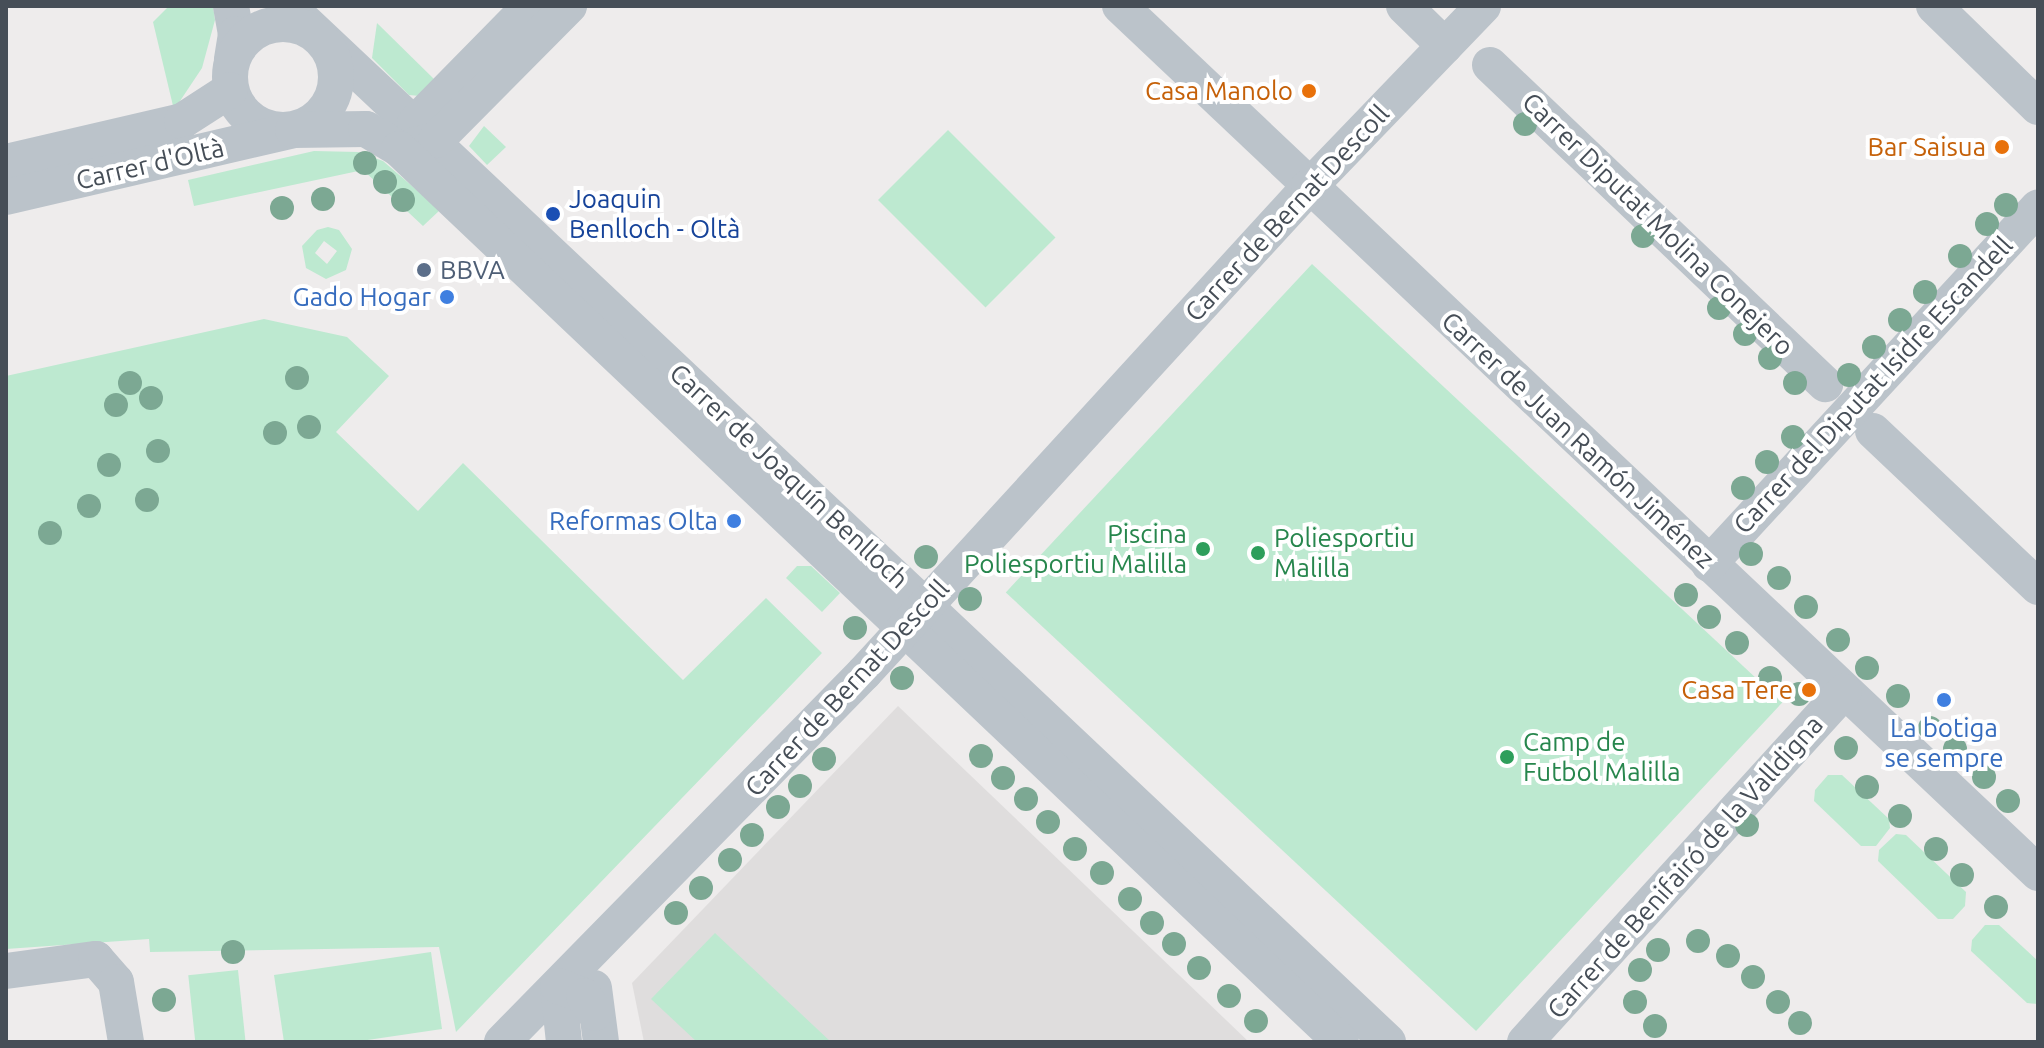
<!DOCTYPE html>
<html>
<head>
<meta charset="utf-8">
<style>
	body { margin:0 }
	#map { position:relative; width:2044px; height:1048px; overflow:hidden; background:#eeecec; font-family:Ubuntu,sans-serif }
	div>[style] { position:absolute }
	.education>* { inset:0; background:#dfdddd }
	.green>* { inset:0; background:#bde9d0; transform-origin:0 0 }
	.street>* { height:36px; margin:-18px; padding:0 18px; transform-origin:18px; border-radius:18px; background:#bbc3ca }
	.street>.ring { margin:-18px; padding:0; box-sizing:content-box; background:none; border:36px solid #bbc3ca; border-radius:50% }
	.trees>* { width:24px; height:24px; margin:-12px; border-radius:50%; background:#7ca893 }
	.dots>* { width:22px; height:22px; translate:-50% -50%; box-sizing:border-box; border:4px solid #fff; border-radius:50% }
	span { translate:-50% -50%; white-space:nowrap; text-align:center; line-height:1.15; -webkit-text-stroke:8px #fff; paint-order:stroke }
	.food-label { font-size:26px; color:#c56008 }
	.right { translate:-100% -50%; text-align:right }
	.street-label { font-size:26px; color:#464e57 }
	.transit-label { font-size:26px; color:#164399 }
	.left { translate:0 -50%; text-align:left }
	.service-label { font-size:26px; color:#4e5e75 }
	.shop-label { font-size:26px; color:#366cbe }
	.leisure-label { font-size:26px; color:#27864d }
	.frame { position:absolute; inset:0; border:8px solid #464e57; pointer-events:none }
</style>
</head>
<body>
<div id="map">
	<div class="education">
		<div style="clip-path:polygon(898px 706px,1249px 1042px,644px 1042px,632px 983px)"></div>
	</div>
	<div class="green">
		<div style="clip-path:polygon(169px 6px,213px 6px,215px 20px,202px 68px,174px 110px,153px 22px)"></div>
		<div style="clip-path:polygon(377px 23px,436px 81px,420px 96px,409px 95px,372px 58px)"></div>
		<div style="clip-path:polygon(484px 126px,506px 147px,487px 165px,469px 146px)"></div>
		<div style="left:948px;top:130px;width:152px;height:99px;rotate:45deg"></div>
		<div style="clip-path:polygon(314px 151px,358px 152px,383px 161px,440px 210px,423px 226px,363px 170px,194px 206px,188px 180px)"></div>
		<div style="clip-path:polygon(evenodd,328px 227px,339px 230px,352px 249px,346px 270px,326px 279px,306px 268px,302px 246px,317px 230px,328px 227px,324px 241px,337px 251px,327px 264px,315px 253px,324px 241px)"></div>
		<div style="left:1312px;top:264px;width:643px;height:449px;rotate:43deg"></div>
		<div style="clip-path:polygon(264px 319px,347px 337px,389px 376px,336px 432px,418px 511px,463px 463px,683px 680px,766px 598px,822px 653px,456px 1032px,439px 947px,150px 952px,149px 939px,6px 949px,6px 376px)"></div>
		<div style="clip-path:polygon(797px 566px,811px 566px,840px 593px,822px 612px,786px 578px)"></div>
		<div style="clip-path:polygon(1828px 775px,1842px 775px,1889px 819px,1890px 828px,1876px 846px,1861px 846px,1814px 801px,1815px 790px)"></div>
		<div style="clip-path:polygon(1896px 834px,1906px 835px,1966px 892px,1965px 906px,1953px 919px,1938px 919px,1878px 861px,1879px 850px)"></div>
		<div style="clip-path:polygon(1985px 925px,1999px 925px,2038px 961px,2038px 1004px,2027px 1003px,1971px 951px,1972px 940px)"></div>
		<div style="clip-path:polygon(715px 933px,831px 1042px,697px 1042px,651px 999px)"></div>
		<div style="clip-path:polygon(431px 952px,442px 1029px,354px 1042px,284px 1042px,274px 975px)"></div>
		<div style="left:238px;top:970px;width:72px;height:50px;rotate:84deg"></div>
	</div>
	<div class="street">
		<div style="left:231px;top:6px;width:28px;rotate:80deg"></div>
		<div style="left:236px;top:34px;width:26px;rotate:99deg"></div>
		<div style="left:288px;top:6px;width:1511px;rotate:43.28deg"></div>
		<div style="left:1120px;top:6px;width:1263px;rotate:43.36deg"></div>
		<div style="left:1404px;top:6px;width:57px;rotate:44.3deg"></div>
		<div style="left:1934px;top:6px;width:145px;rotate:44.2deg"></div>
		<div class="ring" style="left:230px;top:24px;width:70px;height:70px"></div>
		<div style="left:1490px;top:65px;width:463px;rotate:43.6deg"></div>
		<div style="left:415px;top:123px;width:164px;rotate:-45.5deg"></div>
		<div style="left:415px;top:145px;width:22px;rotate:-13deg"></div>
		<div style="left:436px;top:140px;width:189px;rotate:-45.2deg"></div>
		<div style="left:6px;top:162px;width:181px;rotate:-13.1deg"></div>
		<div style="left:182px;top:121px;width:57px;rotate:-32.9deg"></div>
		<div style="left:6px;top:197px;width:295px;rotate:-13.1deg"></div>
		<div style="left:293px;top:130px;width:73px;rotate:-0.8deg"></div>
		<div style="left:366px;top:129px;width:39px;rotate:31deg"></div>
		<div style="left:399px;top:149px;width:1298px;rotate:43.47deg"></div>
		<div style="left:1873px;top:431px;width:227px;rotate:43.4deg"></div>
		<div style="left:1709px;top:564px;width:485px;rotate:-47.3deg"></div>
		<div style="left:6px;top:971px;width:91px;rotate:-7.6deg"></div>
		<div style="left:96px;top:959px;width:30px;rotate:49deg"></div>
		<div style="left:116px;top:982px;width:61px;rotate:80.5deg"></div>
		<div style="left:594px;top:988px;width:54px;rotate:82.6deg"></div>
		<div style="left:502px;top:1042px;width:517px;rotate:-45.55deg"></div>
		<div style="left:864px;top:673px;width:659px;rotate:-47.52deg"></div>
		<div style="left:1309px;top:187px;width:251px;rotate:-46.1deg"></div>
		<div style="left:564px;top:1042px;width:56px;rotate:-96.1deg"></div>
		<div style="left:558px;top:986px;width:28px;rotate:21deg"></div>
		<div style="left:584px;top:996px;width:20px;rotate:57deg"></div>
		<div style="left:1525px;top:1042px;width:474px;rotate:-47.7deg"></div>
	</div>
	<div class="trees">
		<div style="left:1525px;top:124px"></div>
		<div style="left:365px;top:163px"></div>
		<div style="left:385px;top:182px"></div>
		<div style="left:323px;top:199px"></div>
		<div style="left:403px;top:200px"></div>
		<div style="left:2006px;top:205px"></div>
		<div style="left:282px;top:208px"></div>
		<div style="left:1987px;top:224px"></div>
		<div style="left:1643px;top:236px"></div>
		<div style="left:1960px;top:256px"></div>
		<div style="left:1925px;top:292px"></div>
		<div style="left:1719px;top:308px"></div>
		<div style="left:1900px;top:320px"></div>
		<div style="left:1745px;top:334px"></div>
		<div style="left:1874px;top:347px"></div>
		<div style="left:1770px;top:358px"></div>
		<div style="left:1849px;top:375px"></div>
		<div style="left:297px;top:378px"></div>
		<div style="left:130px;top:383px"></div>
		<div style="left:1795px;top:383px"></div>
		<div style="left:151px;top:398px"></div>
		<div style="left:116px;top:405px"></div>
		<div style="left:309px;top:427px"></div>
		<div style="left:275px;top:433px"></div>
		<div style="left:1793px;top:437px"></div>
		<div style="left:158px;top:451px"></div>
		<div style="left:1767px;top:462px"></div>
		<div style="left:109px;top:465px"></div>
		<div style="left:1743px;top:488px"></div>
		<div style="left:147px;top:500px"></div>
		<div style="left:89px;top:506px"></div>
		<div style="left:50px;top:533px"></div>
		<div style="left:1751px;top:554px"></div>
		<div style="left:926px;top:557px"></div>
		<div style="left:1779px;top:578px"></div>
		<div style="left:1686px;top:595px"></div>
		<div style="left:970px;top:599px"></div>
		<div style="left:1806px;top:607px"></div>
		<div style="left:1709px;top:617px"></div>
		<div style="left:855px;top:628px"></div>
		<div style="left:1838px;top:640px"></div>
		<div style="left:1737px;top:643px"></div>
		<div style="left:1867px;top:668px"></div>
		<div style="left:902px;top:678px"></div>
		<div style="left:1770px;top:678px"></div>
		<div style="left:1799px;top:694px"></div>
		<div style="left:1898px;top:696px"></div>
		<div style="left:1930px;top:728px"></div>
		<div style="left:1846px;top:748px"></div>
		<div style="left:1955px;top:749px"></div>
		<div style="left:981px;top:756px"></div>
		<div style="left:824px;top:759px"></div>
		<div style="left:1984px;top:777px"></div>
		<div style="left:1003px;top:778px"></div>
		<div style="left:800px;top:786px"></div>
		<div style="left:1867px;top:787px"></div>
		<div style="left:1026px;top:799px"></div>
		<div style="left:2008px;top:801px"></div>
		<div style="left:778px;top:807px"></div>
		<div style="left:1900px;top:816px"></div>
		<div style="left:1048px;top:822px"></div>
		<div style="left:1747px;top:825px"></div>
		<div style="left:752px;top:835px"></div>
		<div style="left:1075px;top:849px"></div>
		<div style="left:1936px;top:849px"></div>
		<div style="left:730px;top:860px"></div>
		<div style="left:1102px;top:873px"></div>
		<div style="left:1962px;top:875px"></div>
		<div style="left:701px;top:888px"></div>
		<div style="left:1130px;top:899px"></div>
		<div style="left:1996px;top:907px"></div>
		<div style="left:676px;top:913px"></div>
		<div style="left:1152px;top:923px"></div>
		<div style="left:1698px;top:941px"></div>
		<div style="left:1174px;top:944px"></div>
		<div style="left:1658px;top:950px"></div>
		<div style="left:233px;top:952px"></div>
		<div style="left:1728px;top:956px"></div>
		<div style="left:1199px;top:968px"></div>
		<div style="left:1640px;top:970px"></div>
		<div style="left:1753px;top:977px"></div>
		<div style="left:1229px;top:996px"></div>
		<div style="left:164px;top:1000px"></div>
		<div style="left:1635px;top:1002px"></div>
		<div style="left:1778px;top:1002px"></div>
		<div style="left:1256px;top:1021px"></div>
		<div style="left:1800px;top:1023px"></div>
		<div style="left:1655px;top:1026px"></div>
	</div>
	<div class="dots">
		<div style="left:1309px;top:91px;background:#e8710a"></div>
		<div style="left:2002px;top:147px;background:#e8710a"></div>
		<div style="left:553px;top:214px;background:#1a4fb4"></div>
		<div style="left:424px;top:270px;background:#5c6f8a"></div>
		<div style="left:447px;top:297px;background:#3f7fe0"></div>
		<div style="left:734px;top:521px;background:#3f7fe0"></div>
		<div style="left:1203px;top:549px;background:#2e9e5b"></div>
		<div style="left:1258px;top:553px;background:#2e9e5b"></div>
		<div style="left:1809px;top:690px;background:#e8710a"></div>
		<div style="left:1944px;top:700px;background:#3f7fe0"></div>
		<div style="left:1507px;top:757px;background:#2e9e5b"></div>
	</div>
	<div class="food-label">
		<span class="right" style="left:1293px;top:91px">Casa Manolo</span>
		<span class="right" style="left:1986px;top:147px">Bar Saisua</span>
		<span class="right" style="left:1793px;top:690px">Casa Tere</span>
	</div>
	<div class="street-label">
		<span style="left:150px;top:164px;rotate:-13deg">Carrer d'Oltà</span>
		<span style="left:1287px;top:213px;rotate:-47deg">Carrer de Bernat Descoll</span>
		<span style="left:1658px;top:224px;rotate:44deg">Carrer Diputat Molina Conejero</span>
		<span style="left:1873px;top:385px;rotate:-47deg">Carrer del Diputat Isidre Escandell</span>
		<span style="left:1578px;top:440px;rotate:43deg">Carrer de Juan Ramón Jiménez</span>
		<span style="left:789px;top:476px;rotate:43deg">Carrer de Joaquín Benlloch</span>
		<span style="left:847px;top:688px;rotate:-47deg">Carrer de Bernat Descoll</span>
		<span style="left:1685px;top:867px;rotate:-48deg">Carrer de Benifairó de la Valldigna</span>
	</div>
	<div class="transit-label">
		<span class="left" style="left:569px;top:214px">Joaquin<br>Benlloch - Oltà</span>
	</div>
	<div class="service-label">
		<span class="left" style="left:440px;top:270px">BBVA</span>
	</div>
	<div class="shop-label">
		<span class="right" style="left:431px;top:297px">Gado Hogar</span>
		<span class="right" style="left:718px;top:521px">Reformas Olta</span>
		<span style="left:1944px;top:743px">La botiga<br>se sempre</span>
	</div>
	<div class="leisure-label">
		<span class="right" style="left:1187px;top:549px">Piscina<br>Poliesportiu Malilla</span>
		<span class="left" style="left:1274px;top:553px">Poliesportiu<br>Malilla</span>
		<span class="left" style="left:1523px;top:757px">Camp de<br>Futbol Malilla</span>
	</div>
	<div class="frame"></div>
</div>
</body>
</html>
